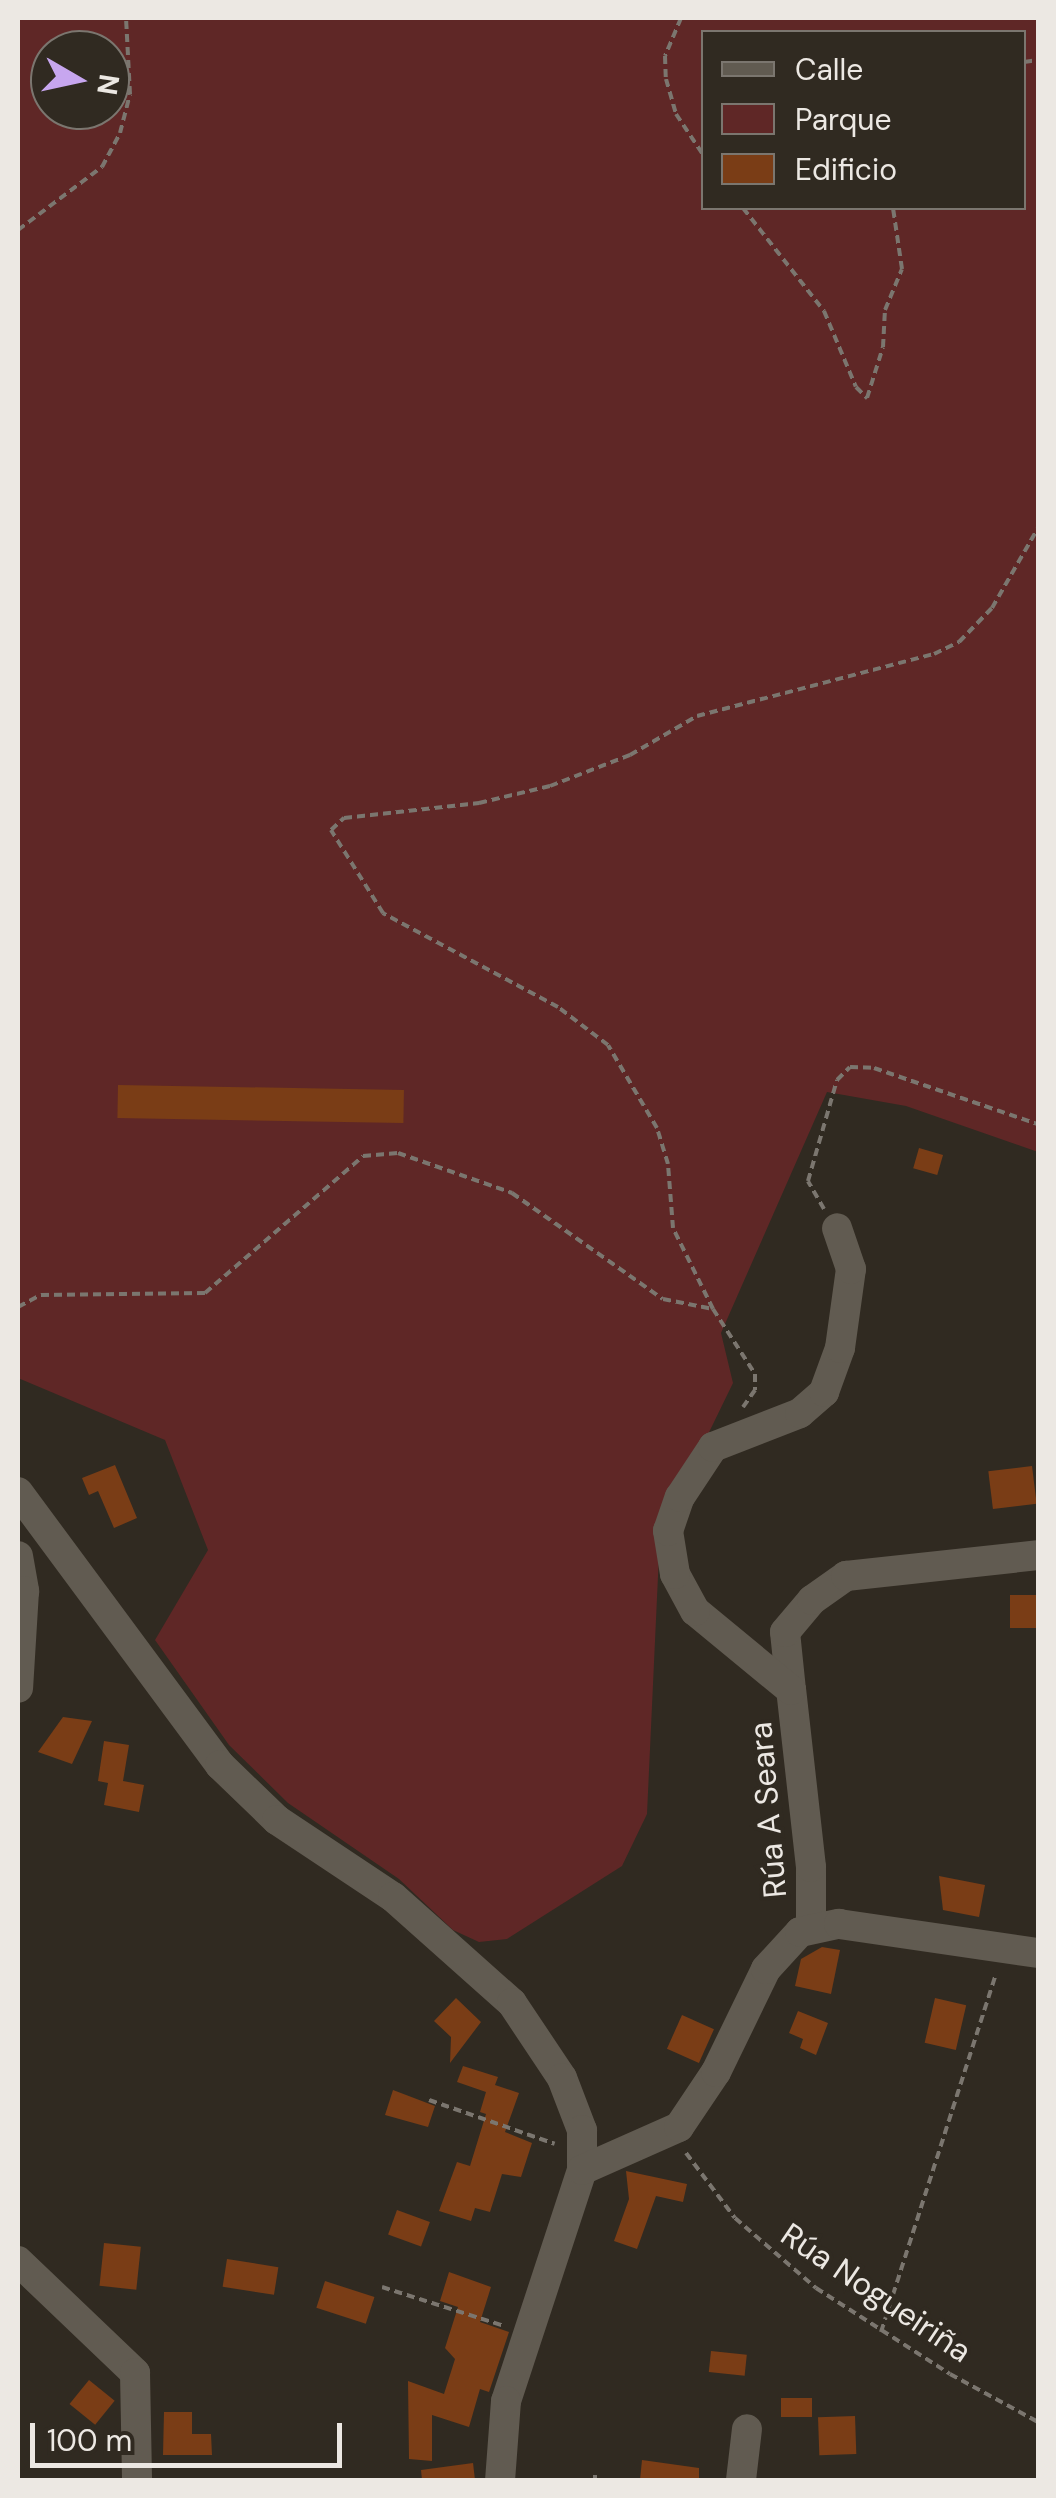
<!DOCTYPE html>
<html>
<head>
<meta charset="utf-8">
<style>
	body { margin:0 }
	#map { position:relative; width:1056px; height:2498px; overflow:hidden; background:#302a21; font-family:"DM Sans",sans-serif }
	div>[style] { position:absolute }
	.green>* { inset:0; background:#5f2726 }
	.building>* { inset:0; background:#7a3d16; transform-origin:0 0 }
	.path>* { height:4px; margin-top:-2px; transform-origin:0; background:repeating-linear-gradient(90deg,#7b766f 0 8px,transparent 0 13px) }
	.minor>* { height:30px; margin:-15px; padding:0 15px; transform-origin:15px; border-radius:15px; background:#615b51 }
	span { translate:-50% -50%; white-space:nowrap; text-align:center; line-height:1.15; -webkit-text-stroke:8px #302a21; paint-order:stroke }
	.street-label { font-size:32px; color:#ece8e3 }
	.frame { position:absolute; inset:0; border:20px solid #ece8e3; pointer-events:none }
	.legend { position:absolute; left:701px; top:30px; width:325px; height:180px; box-sizing:border-box; background:#302a21; border:2px solid #7b766f; margin:0; padding:12px 18px; list-style:none; font-size:30px; color:#ece8e3 }
	.legend li { display:flex; align-items:center; gap:20px; height:50px }
	.legend b { width:50px; border:2px solid #7b766f }
	.north { position:absolute; left:30px; top:30px; width:100px; height:100px; box-sizing:border-box; background:#302a21; border:2px solid #7b766f; border-radius:50%; rotate:99deg; font-size:28px; font-weight:700; line-height:40px; text-align:center; color:#ece8e3 }
	.north::after { content:''; display:block; margin:auto; width:35px; height:45px; background:#c7a6ef; clip-path:polygon(50% 0,100% 100%,50% 72%,0 100%) }
	.scale { position:absolute; left:30px; top:2423px; width:312px; height:45px; box-sizing:border-box; border:5px solid #ece8e3; border-top:0; padding-left:12px; font-size:30px; line-height:35px; white-space:nowrap; color:#ece8e3; -webkit-text-stroke:8px #302a21; paint-order:stroke }
</style>
</head>
<body>
<div id="map">
	<div class="green">
		<div style="clip-path:polygon(evenodd,18px 18px,1038px 18px,1038px 1152px,906px 1106px,827px 1092px,721px 1333px,733px 1383px,660px 1533px,647px 1814px,622px 1866px,507px 1939px,479px 1942px,453px 1930px,399px 1879px,288px 1803px,229px 1745px,155px 1640px,208px 1550px,165px 1440px,18px 1378px,18px 18px,704px 32px,1024px 32px,1024px 208px,704px 208px,704px 32px,18px 18px,50px 50px,110px 50px,110px 110px,50px 110px,50px 50px)"></div>
	</div>
	<div class="building">
		<div style="left:118px;top:1085px;width:286px;height:33px;rotate:1deg"></div>
		<div style="left:919px;top:1148px;width:25px;height:21px;rotate:16deg"></div>
		<div style="clip-path:polygon(115px 1465px,137px 1518px,114px 1528px,98px 1491px,89px 1495px,82px 1478px)"></div>
		<div style="left:1032px;top:1466px;width:38px;height:44px;rotate:83deg"></div>
		<div style="left:1038px;top:1595px;width:33px;height:28px;rotate:90deg"></div>
		<div style="clip-path:polygon(63px 1717px,92px 1721px,72px 1764px,38px 1752px)"></div>
		<div style="clip-path:polygon(104px 1741px,129px 1745px,123px 1781px,144px 1785px,139px 1812px,104px 1805px,108px 1783px,98px 1781px)"></div>
		<div style="clip-path:polygon(939px 1876px,985px 1885px,979px 1917px,943px 1910px)"></div>
		<div style="clip-path:polygon(822px 1947px,840px 1950px,831px 1994px,795px 1986px,801px 1959px)"></div>
		<div style="clip-path:polygon(456px 1998px,481px 2022px,450px 2063px,451px 2037px,434px 2021px)"></div>
		<div style="left:935px;top:1998px;width:32px;height:46px;rotate:13deg"></div>
		<div style="clip-path:polygon(798px 2011px,828px 2023px,816px 2055px,800px 2048px,803px 2039px,789px 2033px)"></div>
		<div style="left:682px;top:2015px;width:35px;height:37px;rotate:24deg"></div>
		<div style="clip-path:polygon(463px 2066px,498px 2077px,495px 2085px,519px 2093px,505px 2132px,532px 2143px,521px 2177px,502px 2174px,490px 2212px,475px 2208px,471px 2221px,439px 2211px,457px 2162px,470px 2166px,486px 2114px,480px 2112px,486px 2092px,457px 2082px)"></div>
		<div style="clip-path:polygon(393px 2090px,435px 2106px,428px 2127px,385px 2115px)"></div>
		<div style="clip-path:polygon(626px 2171px,687px 2184px,683px 2202px,656px 2196px,637px 2249px,614px 2241px,629px 2199px)"></div>
		<div style="left:397px;top:2210px;width:35px;height:26px;rotate:20deg"></div>
		<div style="left:104px;top:2243px;width:37px;height:43px;rotate:6deg"></div>
		<div style="left:227px;top:2259px;width:52px;height:28px;rotate:9deg"></div>
		<div style="clip-path:polygon(449px 2272px,491px 2287px,480px 2322px,509px 2332px,489px 2392px,480px 2389px,469px 2427px,432px 2415px,432px 2461px,409px 2459px,408px 2381px,444px 2394px,455px 2359px,445px 2348px,458px 2307px,440px 2301px)"></div>
		<div style="left:325px;top:2281px;width:52px;height:28px;rotate:18deg"></div>
		<div style="left:711px;top:2351px;width:36px;height:21px;rotate:6deg"></div>
		<div style="left:89px;top:2380px;width:33px;height:31px;rotate:39deg"></div>
		<div style="left:812px;top:2398px;width:19px;height:31px;rotate:90deg"></div>
		<div style="clip-path:polygon(164px 2412px,192px 2412px,192px 2434px,211px 2434px,212px 2455px,163px 2455px)"></div>
		<div style="left:855px;top:2416px;width:38px;height:37px;rotate:88deg"></div>
		<div style="clip-path:polygon(642px 2460px,699px 2468px,699px 2480px,640px 2480px)"></div>
		<div style="clip-path:polygon(473px 2463px,475px 2480px,422px 2480px,421px 2470px)"></div>
	</div>
	<div class="path">
		<div style="left:681px;top:18px;width:41px;rotate:112.8deg"></div>
		<div style="left:665px;top:56px;width:23px;rotate:88deg"></div>
		<div style="left:666px;top:79px;width:36px;rotate:74deg"></div>
		<div style="left:676px;top:114px;width:50px;rotate:56.3deg"></div>
		<div style="left:1024px;top:62px;width:14px;rotate:-8deg"></div>
		<div style="left:743px;top:208px;width:131px;rotate:51.8deg"></div>
		<div style="left:824px;top:311px;width:82px;rotate:67.2deg"></div>
		<div style="left:856px;top:387px;width:16px;rotate:45deg"></div>
		<div style="left:867px;top:398px;width:53px;rotate:-72.6deg"></div>
		<div style="left:883px;top:347px;width:37px;rotate:-87deg"></div>
		<div style="left:885px;top:310px;width:44px;rotate:-67.5deg"></div>
		<div style="left:902px;top:269px;width:62px;rotate:-98.4deg"></div>
		<div style="left:18px;top:230px;width:105px;rotate:-36.9deg"></div>
		<div style="left:102px;top:167px;width:38px;rotate:-62deg"></div>
		<div style="left:120px;top:133px;width:40px;rotate:-75.6deg"></div>
		<div style="left:130px;top:94px;width:76px;rotate:-93deg"></div>
		<div style="left:824px;top:1209px;width:32px;rotate:-120deg"></div>
		<div style="left:808px;top:1181px;width:105px;rotate:-74deg"></div>
		<div style="left:837px;top:1080px;width:18px;rotate:-45deg"></div>
		<div style="left:850px;top:1067px;width:24px;rotate:2deg"></div>
		<div style="left:874px;top:1068px;width:173px;rotate:18.9deg"></div>
		<div style="left:18px;top:1307px;width:26px;rotate:-28deg"></div>
		<div style="left:41px;top:1295px;width:164px;rotate:-0.7deg"></div>
		<div style="left:205px;top:1293px;width:209px;rotate:-40.9deg"></div>
		<div style="left:363px;top:1156px;width:35px;rotate:-5deg"></div>
		<div style="left:398px;top:1153px;width:121px;rotate:19.3deg"></div>
		<div style="left:512px;top:1193px;width:184px;rotate:35.1deg"></div>
		<div style="left:663px;top:1299px;width:51px;rotate:11.3deg"></div>
		<div style="left:713px;top:1309px;width:77px;rotate:57.1deg"></div>
		<div style="left:755px;top:1374px;width:16px;rotate:90deg"></div>
		<div style="left:755px;top:1390px;width:21px;rotate:125deg"></div>
		<div style="left:713px;top:1309px;width:90px;rotate:-116.3deg"></div>
		<div style="left:673px;top:1228px;width:64px;rotate:-94.5deg"></div>
		<div style="left:668px;top:1164px;width:38px;rotate:-107deg"></div>
		<div style="left:657px;top:1128px;width:96px;rotate:-120.6deg"></div>
		<div style="left:608px;top:1045px;width:63px;rotate:-142.8deg"></div>
		<div style="left:558px;top:1007px;width:199px;rotate:-151.8deg"></div>
		<div style="left:383px;top:913px;width:98px;rotate:-122.1deg"></div>
		<div style="left:331px;top:830px;width:18px;rotate:-43deg"></div>
		<div style="left:344px;top:818px;width:136px;rotate:-6.3deg"></div>
		<div style="left:479px;top:803px;width:73px;rotate:-13.5deg"></div>
		<div style="left:550px;top:786px;width:86px;rotate:-21.2deg"></div>
		<div style="left:630px;top:755px;width:78px;rotate:-30.2deg"></div>
		<div style="left:697px;top:716px;width:245px;rotate:-14.7deg"></div>
		<div style="left:934px;top:654px;width:28px;rotate:-26deg"></div>
		<div style="left:959px;top:642px;width:47px;rotate:-45.9deg"></div>
		<div style="left:992px;top:608px;width:92px;rotate:-60.1deg"></div>
		<div style="left:429px;top:2100px;width:133px;rotate:19.2deg"></div>
		<div style="left:686px;top:2153px;width:81px;rotate:53deg"></div>
		<div style="left:735px;top:2218px;width:107px;rotate:40.8deg"></div>
		<div style="left:816px;top:2288px;width:159px;rotate:32.7deg"></div>
		<div style="left:950px;top:2374px;width:100px;rotate:28.6deg"></div>
		<div style="left:382px;top:2287px;width:128px;rotate:17.7deg"></div>
		<div style="left:881px;top:2332px;width:376px;rotate:-72.2deg"></div>
		<div style="left:595px;top:2480px;width:5px;rotate:-90deg"></div>
	</div>
	<div class="minor">
		<div style="left:18px;top:1492px;width:340px;rotate:53.5deg"></div>
		<div style="left:220px;top:1765px;width:79px;rotate:44deg"></div>
		<div style="left:277px;top:1820px;width:139px;rotate:33.6deg"></div>
		<div style="left:393px;top:1897px;width:159px;rotate:41.7deg"></div>
		<div style="left:512px;top:2003px;width:90px;rotate:56.3deg"></div>
		<div style="left:562px;top:2078px;width:56px;rotate:69deg"></div>
		<div style="left:582px;top:2130px;width:40px;rotate:90deg"></div>
		<div style="left:582px;top:2170px;width:243px;rotate:108.2deg"></div>
		<div style="left:506px;top:2401px;width:79px;rotate:94.3deg"></div>
		<div style="left:18px;top:1556px;width:36px;rotate:80deg"></div>
		<div style="left:24px;top:1591px;width:97px;rotate:93.5deg"></div>
		<div style="left:791px;top:1690px;width:58px;rotate:-95.9deg"></div>
		<div style="left:785px;top:1632px;width:42px;rotate:-49.8deg"></div>
		<div style="left:812px;top:1600px;width:42px;rotate:-35.2deg"></div>
		<div style="left:846px;top:1576px;width:193px;rotate:-6.2deg"></div>
		<div style="left:811px;top:1927px;width:60px;rotate:-90deg"></div>
		<div style="left:811px;top:1867px;width:178px;rotate:-96.4deg"></div>
		<div style="left:791px;top:1690px;width:124px;rotate:-140.5deg"></div>
		<div style="left:695px;top:1611px;width:42px;rotate:-118.4deg"></div>
		<div style="left:675px;top:1574px;width:44px;rotate:-99.2deg"></div>
		<div style="left:668px;top:1531px;width:36px;rotate:-71deg"></div>
		<div style="left:680px;top:1497px;width:60px;rotate:-56.6deg"></div>
		<div style="left:713px;top:1447px;width:93px;rotate:-21.3deg"></div>
		<div style="left:800px;top:1413px;width:32px;rotate:-41deg"></div>
		<div style="left:824px;top:1392px;width:47px;rotate:-70deg"></div>
		<div style="left:840px;top:1348px;width:80px;rotate:-82.1deg"></div>
		<div style="left:851px;top:1269px;width:43px;rotate:-108.9deg"></div>
		<div style="left:582px;top:2170px;width:106px;rotate:-23.9deg"></div>
		<div style="left:679px;top:2127px;width:66px;rotate:-56.1deg"></div>
		<div style="left:716px;top:2072px;width:114px;rotate:-64.1deg"></div>
		<div style="left:766px;top:1969px;width:50px;rotate:-47.4deg"></div>
		<div style="left:800px;top:1932px;width:40px;rotate:-12deg"></div>
		<div style="left:839px;top:1924px;width:201px;rotate:8.3deg"></div>
		<div style="left:18px;top:2261px;width:162px;rotate:43.7deg"></div>
		<div style="left:135px;top:2373px;width:107px;rotate:88.9deg"></div>
		<div style="left:741px;top:2480px;width:51px;rotate:-83.3deg"></div>
	</div>
	<div class="street-label">
		<span style="left:768px;top:1810px;rotate:-95deg">Rúa A Seara</span>
		<span style="left:876px;top:2293px;rotate:34deg">Rúa Nogueiriña</span>
	</div>
	<div class="frame"></div>
	<ul class="legend">
	<li><b style="height:12px;background:#615b51"></b>Calle</li>
	<li><b style="height:28px;background:#5f2726"></b>Parque</li>
	<li><b style="height:28px;background:#7a3d16"></b>Edificio</li>
	</ul>
	<div class="north">N</div>
	<div class="scale">100 m</div>
</div>
</body>
</html>
